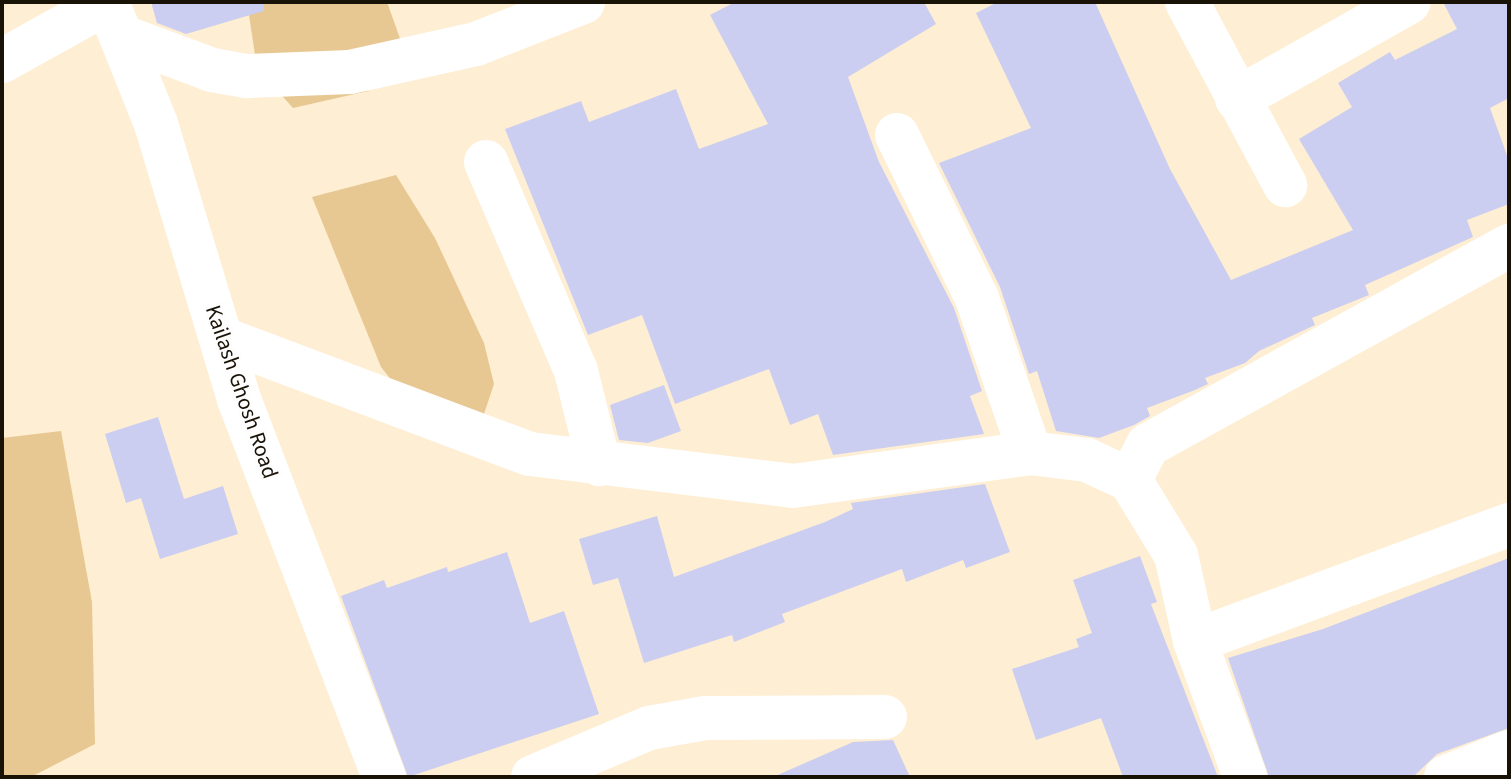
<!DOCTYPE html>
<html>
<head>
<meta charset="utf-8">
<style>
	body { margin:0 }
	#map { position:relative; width:1511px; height:779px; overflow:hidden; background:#feeed3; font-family:"Source Sans 3",sans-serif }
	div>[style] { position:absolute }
	.water>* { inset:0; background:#e8c892 }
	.building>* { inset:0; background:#cbcef1 }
	.minor>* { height:44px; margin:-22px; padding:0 22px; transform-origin:22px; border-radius:22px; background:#fff }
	span { translate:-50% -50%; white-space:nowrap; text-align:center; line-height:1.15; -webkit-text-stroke:6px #fdfdfd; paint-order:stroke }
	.street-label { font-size:22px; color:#191206 }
	.frame { position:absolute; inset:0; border:4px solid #191206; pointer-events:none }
</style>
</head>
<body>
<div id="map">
	<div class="water">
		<div style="clip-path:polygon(247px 2px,387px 2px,407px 58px,368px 91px,293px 108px,257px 68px)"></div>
		<div style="clip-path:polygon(396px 175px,435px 238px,484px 343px,494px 384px,481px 423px,426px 424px,381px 367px,312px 197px)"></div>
		<div style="clip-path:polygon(61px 431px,92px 602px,95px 744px,31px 777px,2px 777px,2px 438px)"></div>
	</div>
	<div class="building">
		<div style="clip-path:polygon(151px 2px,263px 2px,264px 11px,186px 34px,157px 23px)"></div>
		<div style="clip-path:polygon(735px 2px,924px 2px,936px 24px,848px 77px,879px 162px,954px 308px,982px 391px,970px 396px,984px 434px,833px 455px,818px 414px,790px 425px,769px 369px,675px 404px,642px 315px,588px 335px,505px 129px,581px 101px,589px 122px,676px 89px,699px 149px,768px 124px,710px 15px)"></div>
		<div style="clip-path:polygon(998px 2px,1095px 2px,1170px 169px,1231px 280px,1353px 230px,1299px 139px,1352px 107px,1338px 83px,1390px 52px,1395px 60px,1457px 29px,1443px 2px,1509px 2px,1509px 98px,1490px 108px,1509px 161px,1509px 204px,1467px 220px,1473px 237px,1365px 285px,1369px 295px,1312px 318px,1315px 325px,1259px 351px,1245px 363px,1205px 378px,1208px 384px,1195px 390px,1147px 408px,1150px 416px,1134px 425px,1099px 438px,1056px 431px,1037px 371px,1029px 374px,1000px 287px,939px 163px,1031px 128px,976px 13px)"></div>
		<div style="clip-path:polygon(664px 385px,681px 431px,648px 443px,619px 440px,610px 405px)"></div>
		<div style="clip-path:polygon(158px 417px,184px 499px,223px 486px,238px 534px,160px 559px,141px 498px,126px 503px,105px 434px)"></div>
		<div style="clip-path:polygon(985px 484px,1010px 552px,966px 568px,963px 560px,906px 582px,902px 569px,782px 614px,785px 622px,734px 642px,732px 635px,644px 663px,618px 578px,593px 585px,579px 539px,657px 516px,674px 577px,825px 522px,853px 509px,851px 503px)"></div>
		<div style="clip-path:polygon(507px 552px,530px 623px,564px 611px,599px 714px,408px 777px,341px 596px,384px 580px,387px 588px,447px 567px,448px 572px)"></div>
		<div style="clip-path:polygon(1140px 556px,1157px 602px,1151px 604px,1218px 777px,1123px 777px,1101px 718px,1036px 740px,1012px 669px,1079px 647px,1076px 639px,1092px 633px,1073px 580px)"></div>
		<div style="clip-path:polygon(1509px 558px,1509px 728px,1437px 754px,1413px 777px,1269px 777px,1228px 658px,1323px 629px)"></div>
		<div style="clip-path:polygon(893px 740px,910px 777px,773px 777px,853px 742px)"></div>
	</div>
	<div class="minor">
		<div style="left:1187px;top:2px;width:208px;rotate:61.8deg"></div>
		<div style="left:108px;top:4px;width:129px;rotate:68.2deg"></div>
		<div style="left:156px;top:124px;width:290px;rotate:73.2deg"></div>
		<div style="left:240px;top:402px;width:402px;rotate:69deg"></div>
		<div style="left:121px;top:36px;width:97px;rotate:20.5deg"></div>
		<div style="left:212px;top:70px;width:36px;rotate:10deg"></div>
		<div style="left:247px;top:76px;width:103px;rotate:-2.2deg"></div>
		<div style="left:350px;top:72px;width:129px;rotate:-12.5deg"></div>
		<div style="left:476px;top:44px;width:115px;rotate:-21.4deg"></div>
		<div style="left:2px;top:61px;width:121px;rotate:-29.1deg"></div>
		<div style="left:1237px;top:99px;width:197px;rotate:-29.4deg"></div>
		<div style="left:897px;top:135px;width:182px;rotate:63.9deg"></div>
		<div style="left:977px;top:298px;width:164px;rotate:71.1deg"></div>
		<div style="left:486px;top:162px;width:228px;rotate:66.7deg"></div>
		<div style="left:576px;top:371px;width:96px;rotate:76.1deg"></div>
		<div style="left:221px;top:338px;width:330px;rotate:20.6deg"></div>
		<div style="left:530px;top:454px;width:265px;rotate:6.9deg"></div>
		<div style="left:793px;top:486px;width:239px;rotate:-7.9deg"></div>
		<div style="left:1030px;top:453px;width:57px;rotate:7deg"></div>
		<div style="left:1087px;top:460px;width:47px;rotate:24.9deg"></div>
		<div style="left:1130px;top:480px;width:88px;rotate:58.5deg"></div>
		<div style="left:1176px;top:555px;width:88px;rotate:77.5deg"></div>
		<div style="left:1195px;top:641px;width:145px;rotate:69.8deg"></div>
		<div style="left:1130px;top:480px;width:39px;rotate:-63deg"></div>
		<div style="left:1148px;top:445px;width:412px;rotate:-28.9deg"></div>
		<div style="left:1195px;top:641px;width:335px;rotate:-20.3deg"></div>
		<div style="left:533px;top:777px;width:126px;rotate:-22.9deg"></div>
		<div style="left:649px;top:728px;width:57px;rotate:-10.1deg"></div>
		<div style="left:705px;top:718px;width:180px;rotate:-0.3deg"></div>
		<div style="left:1446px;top:777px;width:68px;rotate:-21.6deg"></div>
	</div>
	<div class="street-label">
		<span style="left:241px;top:392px;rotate:71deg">Kailash Ghosh Road</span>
	</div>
	<div class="frame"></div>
</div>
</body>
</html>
